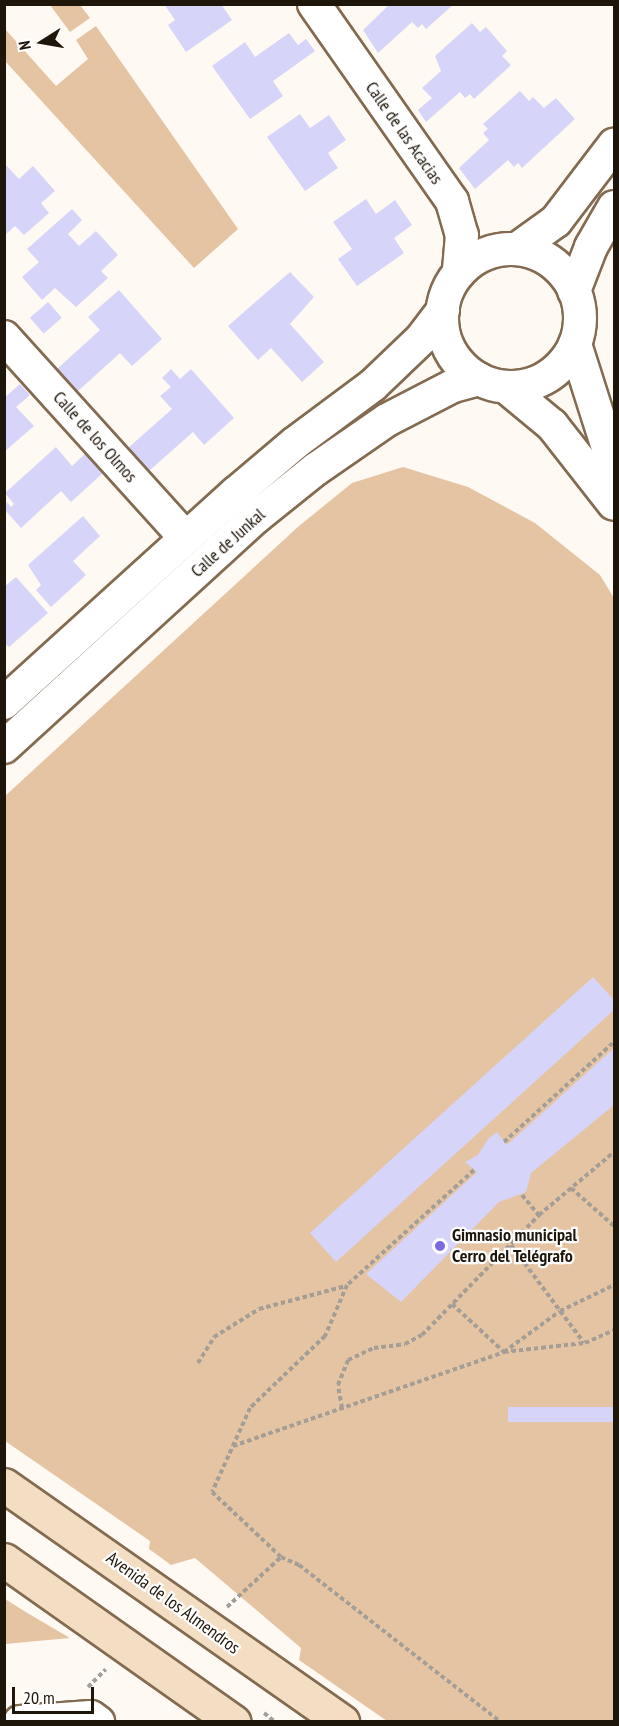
<!DOCTYPE html>
<html>
<head>
<meta charset="utf-8">
<style>
	body { margin:0 }
	#map { position:relative; width:619px; height:1726px; overflow:hidden; background:#fff9f3; font-family:"PT Sans Narrow",sans-serif }
	div>[style] { position:absolute }
	.green>* { inset:0; background:#e4c4a2 }
	.building>* { inset:0; background:#d6d4f8; transform-origin:0 0 }
	.path>* { height:4px; margin-top:-2px; transform-origin:0; background:repeating-linear-gradient(90deg,#a59e96 0 4.5px,transparent 0 7.5px) }
	.roads { filter:drop-shadow(2px 0 #836b51) drop-shadow(-2px 0 #836b51) drop-shadow(0 2px #836b51) drop-shadow(0 -2px #836b51) }
	.minor>* { height:32px; margin:-16px; padding:0 16px; transform-origin:16px; border-radius:16px; background:#fff }
	.minor>.ring { margin:-16px; padding:0; box-sizing:content-box; background:none; border:32px solid #fff; border-radius:50% }
	.secondary>* { height:33px; margin:-16.5px; padding:0 16.5px; transform-origin:16.5px; border-radius:16.5px; background:#f3dec4 }
	.dots>* { width:16px; height:16px; translate:-50% -50%; box-sizing:border-box; border:3px solid #fff; border-radius:50% }
	span { translate:-50% -50%; white-space:nowrap; text-align:center; line-height:1.15; -webkit-text-stroke:4.5px #fff; paint-order:stroke }
	.street-label { font-size:18px; color:#1f160b }
	.poi-label { font-size:18px; color:#1f160b; font-weight:700 }
	.left { translate:0 -50%; text-align:left }
	.frame { position:absolute; inset:0; border:6px solid #1f160b; pointer-events:none }
	.north { position:absolute; left:12px; top:12px; width:60px; height:60px; -webkit-text-stroke:4px #fff; paint-order:stroke; rotate:259deg; font-size:16px; font-weight:700; line-height:24px; text-align:center; color:#1f160b }
	.north::after { content:''; display:block; margin:auto; width:21px; height:27px; background:#1f160b; clip-path:polygon(50% 0,100% 100%,50% 72%,0 100%) }
	.scale { position:absolute; left:12px; top:1687px; width:82px; height:27px; box-sizing:border-box; border:3px solid #1f160b; border-top:0; padding-left:8px; font-size:18px; line-height:21px; white-space:nowrap; color:#1f160b; -webkit-text-stroke:4px #fff; paint-order:stroke }
</style>
</head>
<body>
<div id="map">
	<div class="green">
		<div style="clip-path:polygon(50px 5px,80px 5px,90px 18px,70px 32px)"></div>
		<div style="clip-path:polygon(96px 26px,238px 229px,194px 268px,5px 61px,6px 30px,56px 86px,88px 59px,76px 40px)"></div>
		<div style="clip-path:polygon(403px 467px,468px 487px,535px 523px,600px 575px,614px 598px,614px 1721px,387px 1721px,299px 1660px,301px 1648px,195px 1558px,171px 1565px,149px 1549px,150px 1541px,5px 1441px,5px 796px,299px 526px,352px 483px)"></div>
		<div style="clip-path:polygon(5px 1599px,29px 1614px,70px 1638px,5px 1644px)"></div>
	</div>
	<div class="building">
		<div style="clip-path:polygon(164px 4px,221px 4px,232px 20px,186px 52px,168px 25px,175px 20px)"></div>
		<div style="clip-path:polygon(390px 4px,454px 4px,426px 29px,422px 24px,418px 28px,412px 22px,378px 53px,363px 30px)"></div>
		<div style="clip-path:polygon(472px 23px,480px 32px,486px 27px,507px 51px,502px 56px,511px 65px,474px 99px,470px 94px,465px 98px,460px 92px,426px 122px,418px 110px,432px 98px,422px 88px,441px 71px,435px 56px)"></div>
		<div style="clip-path:polygon(289px 33px,298px 45px,306px 39px,315px 51px,273px 81px,283px 96px,250px 119px,212px 66px,245px 42px,255px 57px)"></div>
		<div style="clip-path:polygon(520px 91px,529px 101px,533px 97px,544px 108px,556px 98px,575px 119px,522px 168px,518px 163px,514px 167px,508px 160px,475px 189px,459px 168px,489px 140px,483px 133px,488px 129px,483px 124px)"></div>
		<div style="clip-path:polygon(300px 114px,310px 128px,329px 115px,346px 140px,328px 153px,338px 168px,305px 191px,267px 137px)"></div>
		<div style="clip-path:polygon(4px 163px,19px 179px,33px 166px,55px 191px,41px 203px,49px 213px,24px 235px,15px 226px,4px 236px)"></div>
		<div style="clip-path:polygon(366px 199px,376px 214px,395px 200px,412px 225px,394px 238px,404px 253px,357px 286px,338px 259px,352px 249px,333px 222px)"></div>
		<div style="clip-path:polygon(72px 209px,82px 220px,68px 234px,79px 246px,96px 231px,118px 255px,101px 271px,108px 278px,76px 307px,55px 288px,42px 300px,22px 277px,39px 262px,27px 249px)"></div>
		<div style="clip-path:polygon(290px 272px,314px 297px,290px 324px,324px 362px,302px 382px,271px 348px,258px 360px,228px 326px)"></div>
		<div style="clip-path:polygon(119px 290px,162px 339px,132px 366px,120px 353px,77px 392px,57px 369px,100px 330px,88px 317px)"></div>
		<div style="left:48px;top:302px;width:21px;height:24px;rotate:49deg"></div>
		<div style="clip-path:polygon(171px 369px,180px 379px,191px 369px,234px 418px,204px 445px,193px 432px,149px 471px,128px 448px,172px 409px,160px 396px,171px 387px,162px 378px)"></div>
		<div style="clip-path:polygon(20px 384px,30px 395px,16px 407px,34px 426px,4px 452px,4px 398px)"></div>
		<div style="clip-path:polygon(56px 447px,72px 466px,86px 453px,104px 472px,71px 502px,61px 491px,21px 528px,5px 510px,7px 502px,11px 507px,14px 504px,5px 493px)"></div>
		<div style="clip-path:polygon(83px 516px,100px 536px,73px 561px,86px 575px,51px 607px,36px 590px,41px 585px,28px 565px)"></div>
		<div style="clip-path:polygon(16px 577px,48px 613px,9px 647px,4px 643px,4px 587px)"></div>
		<div style="clip-path:polygon(593px 977px,614px 1000px,614px 1010px,336px 1262px,310px 1233px)"></div>
		<div style="clip-path:polygon(614px 1048px,614px 1105px,531px 1173px,526px 1192px,499px 1202px,401px 1302px,366px 1274px,477px 1172px,465px 1162px,478px 1155px,488px 1139px,497px 1132px,507px 1145px)"></div>
		<div style="left:614px;top:1407px;width:15px;height:106px;rotate:90deg"></div>
	</div>
	<div class="path">
		<div style="left:504px;top:1142px;width:149px;rotate:-42.3deg"></div>
		<div style="left:474px;top:1170px;width:171px;rotate:137.8deg"></div>
		<div style="left:347px;top:1285px;width:56px;rotate:113.3deg"></div>
		<div style="left:325px;top:1336px;width:104px;rotate:136.2deg"></div>
		<div style="left:250px;top:1408px;width:92px;rotate:114.3deg"></div>
		<div style="left:212px;top:1492px;width:95px;rotate:43.3deg"></div>
		<div style="left:281px;top:1557px;width:20px;rotate:24deg"></div>
		<div style="left:299px;top:1565px;width:256px;rotate:37.9deg"></div>
		<div style="left:571px;top:1188px;width:57px;rotate:41.5deg"></div>
		<div style="left:522px;top:1195px;width:26px;rotate:50deg"></div>
		<div style="left:511px;top:1245px;width:122px;rotate:53.3deg"></div>
		<div style="left:452px;top:1304px;width:71px;rotate:42.7deg"></div>
		<div style="left:504px;top:1352px;width:81px;rotate:-6.3deg"></div>
		<div style="left:585px;top:1343px;width:32px;rotate:-24deg"></div>
		<div style="left:198px;top:1363px;width:31px;rotate:-58deg"></div>
		<div style="left:214px;top:1337px;width:53px;rotate:-31.9deg"></div>
		<div style="left:259px;top:1309px;width:90px;rotate:-14.8deg"></div>
		<div style="left:342px;top:1408px;width:23px;rotate:-100deg"></div>
		<div style="left:338px;top:1385px;width:27px;rotate:-68deg"></div>
		<div style="left:348px;top:1360px;width:29px;rotate:-25deg"></div>
		<div style="left:374px;top:1348px;width:31px;rotate:-7deg"></div>
		<div style="left:405px;top:1344px;width:19px;rotate:-28deg"></div>
		<div style="left:422px;top:1335px;width:168px;rotate:-45.7deg"></div>
		<div style="left:539px;top:1215px;width:98px;rotate:-40deg"></div>
		<div style="left:233px;top:1446px;width:287px;rotate:-19.1deg"></div>
		<div style="left:504px;top:1352px;width:69px;rotate:-36.2deg"></div>
		<div style="left:560px;top:1311px;width:60px;rotate:-25.7deg"></div>
		<div style="left:227px;top:1607px;width:74px;rotate:-42.8deg"></div>
		<div style="left:88px;top:1687px;width:25px;rotate:-45deg"></div>
		<div style="left:264px;top:1713px;width:14px;rotate:39deg"></div>
	</div>
	<div class="roads">
		<div class="minor">
			<div style="left:314px;top:4px;width:241px;rotate:55deg"></div>
			<div style="left:452px;top:201px;width:35px;rotate:74deg"></div>
			<div style="left:462px;top:235px;width:38px;rotate:95deg"></div>
			<div style="left:517px;top:249px;width:48px;rotate:-35.7deg"></div>
			<div style="left:556px;top:221px;width:96px;rotate:-52.7deg"></div>
			<div class="ring" style="left:442px;top:249px;width:106px;height:106px"></div>
			<div style="left:574px;top:291px;width:47px;rotate:-68.9deg"></div>
			<div style="left:591px;top:247px;width:46px;rotate:-60.1deg"></div>
			<div style="left:4px;top:337px;width:270px;rotate:47.9deg"></div>
			<div style="left:575px;top:344px;width:129px;rotate:72.4deg"></div>
			<div style="left:506px;top:387px;width:60px;rotate:39.6deg"></div>
			<div style="left:552px;top:425px;width:100px;rotate:51.9deg"></div>
			<div style="left:4px;top:703px;width:313px;rotate:-42.2deg"></div>
			<div style="left:236px;top:493px;width:77px;rotate:-40.3deg"></div>
			<div style="left:295px;top:443px;width:97px;rotate:-36.6deg"></div>
			<div style="left:373px;top:385px;width:68px;rotate:-43.8deg"></div>
			<div style="left:422px;top:338px;width:35px;rotate:-53deg"></div>
			<div style="left:4px;top:747px;width:341px;rotate:-42.4deg"></div>
			<div style="left:256px;top:517px;width:77px;rotate:-38.7deg"></div>
			<div style="left:316px;top:469px;width:86px;rotate:-34.6deg"></div>
			<div style="left:387px;top:420px;width:74px;rotate:-27.3deg"></div>
			<div style="left:453px;top:386px;width:27px;rotate:-15deg"></div>
			<div style="left:20px;top:1722px;width:71px;rotate:-4deg"></div>
			<div style="left:91px;top:1717px;width:9px;rotate:36deg"></div>
		</div>
		<div class="secondary">
			<div style="left:4px;top:1485px;width:413px;rotate:35deg"></div>
			<div style="left:4px;top:1560px;width:281px;rotate:35.2deg"></div>
		</div>
	</div>
	<div class="dots">
		<div style="left:440px;top:1246px;background:#7e68e3"></div>
	</div>
	<div class="street-label">
		<span style="left:404px;top:133px;rotate:55deg">Calle de las Acacias</span>
		<span style="left:95px;top:437px;rotate:48deg">Calle de los Olmos</span>
		<span style="left:228px;top:543px;rotate:-42deg">Calle de Junkal</span>
		<span style="left:173px;top:1603px;rotate:36deg">Avenida de los Almendros</span>
	</div>
	<div class="poi-label">
		<span class="left" style="left:452px;top:1246px">Gimnasio municipal<br>Cerro del Telégrafo</span>
	</div>
	<div class="frame"></div>
	<div class="north">N</div>
	<div class="scale">20 m</div>
</div>
</body>
</html>
